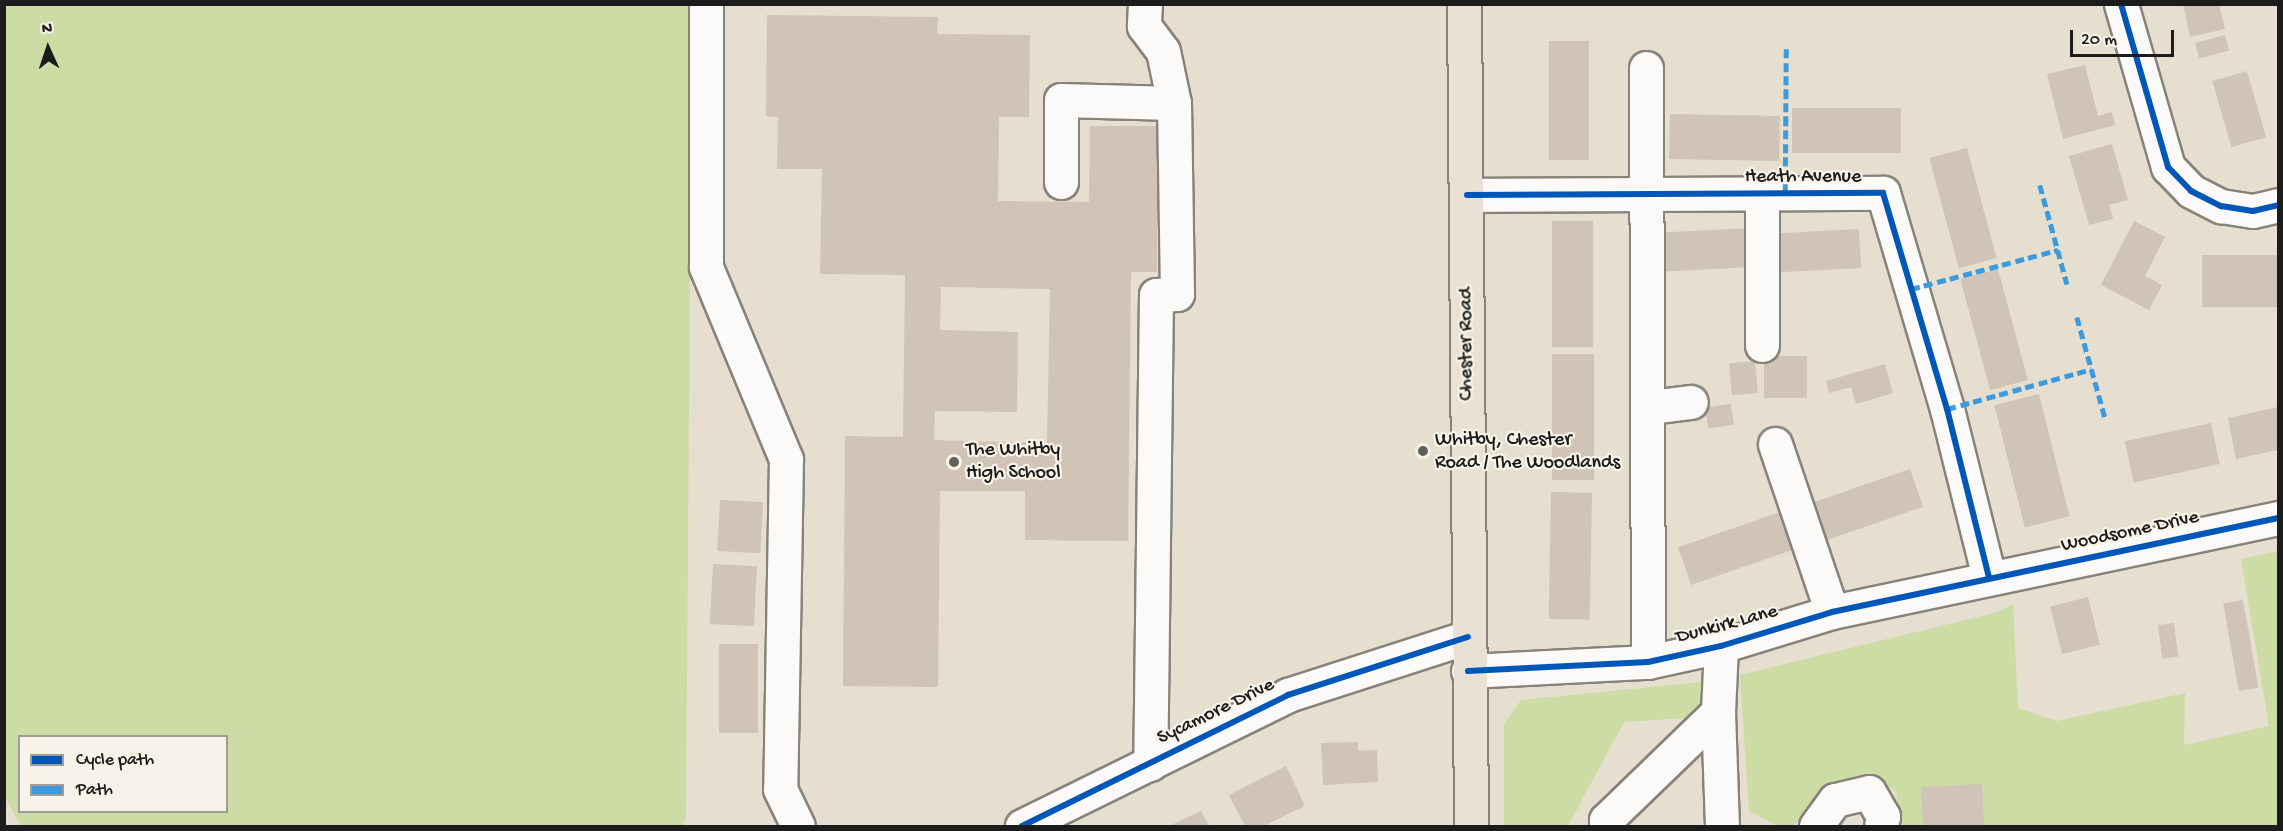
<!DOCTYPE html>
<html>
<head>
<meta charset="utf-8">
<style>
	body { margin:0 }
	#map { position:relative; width:2283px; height:831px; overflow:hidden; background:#e6decf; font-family:"Gochi Hand",sans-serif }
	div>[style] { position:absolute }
	.green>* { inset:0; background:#cddba4 }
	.building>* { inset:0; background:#cfc4b7; transform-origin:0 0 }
	.roads { filter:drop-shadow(2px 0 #87837b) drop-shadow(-2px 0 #87837b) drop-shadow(0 2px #87837b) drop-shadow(0 -2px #87837b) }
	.minor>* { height:33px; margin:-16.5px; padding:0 16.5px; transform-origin:16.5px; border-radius:16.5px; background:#fbfaf8 }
	.major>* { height:33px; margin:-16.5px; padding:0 16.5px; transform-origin:16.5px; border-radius:16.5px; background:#e9e1d5 }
	.quiet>* { height:4.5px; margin-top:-2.25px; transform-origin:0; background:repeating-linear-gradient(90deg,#3c9bdf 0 9px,transparent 0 13.5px) }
	.cycleway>* { height:6px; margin:-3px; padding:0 3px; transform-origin:3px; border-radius:3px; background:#0057b8 }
	.dots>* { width:16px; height:16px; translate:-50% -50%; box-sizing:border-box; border:3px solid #f7f3e8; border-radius:50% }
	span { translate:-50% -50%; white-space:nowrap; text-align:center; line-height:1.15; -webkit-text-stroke:4.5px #f7f3e8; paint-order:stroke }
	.street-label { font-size:20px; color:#1c1c1c }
	.poi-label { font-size:20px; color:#1c1c1c }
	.left { translate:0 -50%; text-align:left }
	.frame { position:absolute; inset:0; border:6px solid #1c1c1c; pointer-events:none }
	.legend { position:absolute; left:18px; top:735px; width:210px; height:78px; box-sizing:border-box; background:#f7f3e8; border:2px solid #9f9d96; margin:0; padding:8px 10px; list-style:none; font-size:18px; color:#1c1c1c }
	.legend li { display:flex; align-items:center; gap:12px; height:30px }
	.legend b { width:30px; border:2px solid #9f9d96 }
	.north { position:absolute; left:18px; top:18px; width:60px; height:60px; -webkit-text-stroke:4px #f7f3e8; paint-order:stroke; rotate:357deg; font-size:16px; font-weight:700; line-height:24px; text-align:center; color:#1c1c1c }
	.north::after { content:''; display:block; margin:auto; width:21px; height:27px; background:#1c1c1c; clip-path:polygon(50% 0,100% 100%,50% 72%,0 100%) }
	.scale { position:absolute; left:2070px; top:30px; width:104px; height:27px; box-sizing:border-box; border:3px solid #1c1c1c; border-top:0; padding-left:8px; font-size:18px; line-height:21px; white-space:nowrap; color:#1c1c1c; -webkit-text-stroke:4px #f7f3e8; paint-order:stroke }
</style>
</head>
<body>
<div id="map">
	<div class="green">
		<div style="clip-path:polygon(evenodd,4px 5px,692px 5px,686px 815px,683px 826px,21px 826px,4px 795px,4px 5px,20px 736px,226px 736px,226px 812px,20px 812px,20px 736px)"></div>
		<div style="clip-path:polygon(2278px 551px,2278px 826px,1900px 826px,1896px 790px,1866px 778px,1815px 805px,1793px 826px,1778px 826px,1749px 811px,1740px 675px,1998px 612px,2013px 604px,2018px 708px,2057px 721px,2185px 693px,2184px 745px,2269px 726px,2241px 559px)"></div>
		<div style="clip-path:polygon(1701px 682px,1703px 717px,1624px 722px,1568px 826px,1504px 826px,1504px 724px,1521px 700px)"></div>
	</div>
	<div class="building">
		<div style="clip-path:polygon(2183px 4px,2219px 4px,2225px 29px,2190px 37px)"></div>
		<div style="clip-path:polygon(evenodd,767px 15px,938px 17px,937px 34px,1030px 35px,1029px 117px,999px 117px,998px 201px,1089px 202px,1090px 126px,1158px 126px,1157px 272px,1131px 272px,1128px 541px,1025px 540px,1025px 491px,940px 491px,938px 687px,843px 686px,845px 436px,903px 437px,905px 275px,820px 274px,822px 169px,777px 169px,778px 117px,766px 116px,767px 15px,941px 287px,1050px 289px,1047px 443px,934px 440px,935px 411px,1017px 412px,1018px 332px,940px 330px,941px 287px)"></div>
		<div style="left:2225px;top:35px;width:16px;height:31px;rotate:75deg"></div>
		<div style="left:1589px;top:41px;width:119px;height:40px;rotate:90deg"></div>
		<div style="clip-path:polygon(2085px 65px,2098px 116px,2112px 112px,2115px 125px,2063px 139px,2047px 74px)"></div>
		<div style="left:2247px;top:71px;width:69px;height:36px;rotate:74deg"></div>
		<div style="left:1792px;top:108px;width:109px;height:45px"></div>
		<div style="left:1670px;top:114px;width:110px;height:45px;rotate:1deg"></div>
		<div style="clip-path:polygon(2112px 144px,2128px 200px,2109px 205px,2113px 219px,2089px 225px,2069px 156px)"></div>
		<div style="left:1967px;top:148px;width:114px;height:39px;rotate:75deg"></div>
		<div style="left:1552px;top:221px;width:41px;height:126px"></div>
		<div style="clip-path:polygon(2134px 221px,2165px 237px,2145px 276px,2162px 285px,2149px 310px,2101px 285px)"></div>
		<div style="left:1750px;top:228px;width:39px;height:93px;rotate:87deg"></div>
		<div style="left:1859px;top:229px;width:39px;height:93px;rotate:87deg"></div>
		<div style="left:2278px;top:255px;width:52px;height:76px;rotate:90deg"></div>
		<div style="left:1998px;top:269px;width:115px;height:39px;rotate:75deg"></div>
		<div style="left:1552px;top:354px;width:42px;height:126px"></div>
		<div style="left:1764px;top:356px;width:43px;height:42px"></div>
		<div style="left:1755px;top:361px;width:32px;height:26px;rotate:85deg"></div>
		<div style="clip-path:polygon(1885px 364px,1893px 393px,1856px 404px,1851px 387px,1829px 393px,1826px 381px)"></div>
		<div style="left:2039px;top:394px;width:126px;height:46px;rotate:76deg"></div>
		<div style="left:1731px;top:404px;width:21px;height:26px;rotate:82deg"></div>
		<div style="clip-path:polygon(2278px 407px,2278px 450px,2236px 459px,2228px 418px)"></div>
		<div style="left:2211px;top:423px;width:42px;height:88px;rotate:78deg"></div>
		<div style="left:1910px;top:469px;width:40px;height:111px;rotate:71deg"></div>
		<div style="left:1551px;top:492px;width:41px;height:127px;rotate:1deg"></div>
		<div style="left:720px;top:500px;width:43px;height:51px;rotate:3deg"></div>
		<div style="left:1783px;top:511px;width:40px;height:111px;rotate:71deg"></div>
		<div style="left:713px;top:564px;width:44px;height:60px;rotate:3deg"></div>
		<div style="left:2088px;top:597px;width:49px;height:39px;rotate:76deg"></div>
		<div style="left:2243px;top:600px;width:89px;height:20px;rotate:80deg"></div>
		<div style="left:2174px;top:623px;width:34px;height:16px;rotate:83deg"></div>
		<div style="left:719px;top:644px;width:39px;height:89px"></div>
		<div style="clip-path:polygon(1358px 742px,1358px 751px,1377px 750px,1378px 782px,1323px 785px,1321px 743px)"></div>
		<div style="clip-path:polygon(1286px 766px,1305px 806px,1264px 826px,1245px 826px,1229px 795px)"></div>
		<div style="left:1982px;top:784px;width:42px;height:61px;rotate:87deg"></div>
		<div style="clip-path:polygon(1201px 811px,1209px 826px,1169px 826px)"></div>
	</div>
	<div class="roads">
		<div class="minor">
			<div style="left:706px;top:4px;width:263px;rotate:90deg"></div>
			<div style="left:706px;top:267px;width:208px;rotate:67.4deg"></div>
			<div style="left:786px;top:459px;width:330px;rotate:91deg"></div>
			<div style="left:780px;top:789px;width:41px;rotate:64.1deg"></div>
			<div style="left:1145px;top:4px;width:22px;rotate:93deg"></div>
			<div style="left:1144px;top:26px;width:31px;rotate:53deg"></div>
			<div style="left:1163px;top:51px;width:53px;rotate:78.1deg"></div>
			<div style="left:2121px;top:4px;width:170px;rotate:73.9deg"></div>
			<div style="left:2168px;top:167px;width:33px;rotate:46deg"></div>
			<div style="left:2191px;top:191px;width:34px;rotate:27deg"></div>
			<div style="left:2221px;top:206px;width:32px;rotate:9deg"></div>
			<div style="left:2253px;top:211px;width:26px;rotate:-13deg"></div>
			<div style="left:1646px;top:68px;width:594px;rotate:89.81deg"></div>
			<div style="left:1061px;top:182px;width:82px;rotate:-90deg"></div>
			<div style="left:1061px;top:100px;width:113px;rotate:1.5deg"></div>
			<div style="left:1174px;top:103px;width:191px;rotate:89.1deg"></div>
			<div style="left:1177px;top:294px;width:21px;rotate:177deg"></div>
			<div style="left:1156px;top:295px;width:469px;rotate:90.7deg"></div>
			<div style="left:1467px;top:195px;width:416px;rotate:-0.3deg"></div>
			<div style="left:1883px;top:193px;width:225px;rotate:73.5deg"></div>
			<div style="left:1947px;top:409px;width:174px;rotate:76deg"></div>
			<div style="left:1762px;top:345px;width:151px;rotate:-90deg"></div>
			<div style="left:1650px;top:407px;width:41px;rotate:-7deg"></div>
			<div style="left:1775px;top:444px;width:177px;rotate:71.3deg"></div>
			<div style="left:1721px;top:646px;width:66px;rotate:92.6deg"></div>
			<div style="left:1718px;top:712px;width:114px;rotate:88deg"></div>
			<div style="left:1468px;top:671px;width:180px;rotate:-2.9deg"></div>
			<div style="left:1648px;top:662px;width:75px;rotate:-12.4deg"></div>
			<div style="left:1721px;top:646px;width:116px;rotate:-17deg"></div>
			<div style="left:1832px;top:612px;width:456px;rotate:-11.9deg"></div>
			<div style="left:1022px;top:826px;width:297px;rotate:-26.2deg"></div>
			<div style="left:1288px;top:695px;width:189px;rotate:-17.9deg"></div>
			<div style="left:1606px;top:826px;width:6px;rotate:-90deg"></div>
			<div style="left:1606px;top:820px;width:156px;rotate:-44deg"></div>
			<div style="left:1816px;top:826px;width:32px;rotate:-54deg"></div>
			<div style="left:1835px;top:800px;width:35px;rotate:-13deg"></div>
			<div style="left:1869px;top:792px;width:28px;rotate:60deg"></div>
			<div style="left:1883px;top:816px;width:10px;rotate:101deg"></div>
		</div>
		<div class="major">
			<div style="left:1464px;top:4px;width:822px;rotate:89.51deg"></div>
		</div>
	</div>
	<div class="quiet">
		<div style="left:2040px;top:185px;width:103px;rotate:74.7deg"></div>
		<div style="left:1785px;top:193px;width:146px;rotate:-89.6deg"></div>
		<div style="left:1911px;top:289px;width:152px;rotate:-14.9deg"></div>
		<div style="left:2077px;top:317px;width:104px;rotate:74.4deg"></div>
		<div style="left:1947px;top:409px;width:150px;rotate:-15.4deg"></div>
	</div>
	<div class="cycleway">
		<div style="left:2121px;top:4px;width:170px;rotate:73.9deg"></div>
		<div style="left:2168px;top:167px;width:33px;rotate:46deg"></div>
		<div style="left:2191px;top:191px;width:34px;rotate:27deg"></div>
		<div style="left:2221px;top:206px;width:32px;rotate:9deg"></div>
		<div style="left:2253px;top:211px;width:26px;rotate:-13deg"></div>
		<div style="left:1467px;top:195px;width:416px;rotate:-0.3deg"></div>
		<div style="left:1883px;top:193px;width:225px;rotate:73.5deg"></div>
		<div style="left:1947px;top:409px;width:174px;rotate:76deg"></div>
		<div style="left:1468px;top:671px;width:180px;rotate:-2.9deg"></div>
		<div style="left:1648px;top:662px;width:75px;rotate:-12.4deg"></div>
		<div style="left:1721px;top:646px;width:116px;rotate:-17deg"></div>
		<div style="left:1832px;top:612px;width:456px;rotate:-11.9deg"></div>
		<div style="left:1022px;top:826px;width:297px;rotate:-26.2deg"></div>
		<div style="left:1288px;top:695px;width:189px;rotate:-17.9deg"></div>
	</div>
	<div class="dots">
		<div style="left:1423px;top:451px;background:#63605b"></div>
		<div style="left:954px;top:462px;background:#63605b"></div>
	</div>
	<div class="street-label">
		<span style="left:1803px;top:177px">Heath Avenue</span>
		<span style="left:1467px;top:344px;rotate:-90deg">Chester Road</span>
		<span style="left:2130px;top:532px;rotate:-12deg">Woodsome Drive</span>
		<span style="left:1727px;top:625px;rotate:-15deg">Dunkirk Lane</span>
		<span style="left:1216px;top:712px;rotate:-26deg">Sycamore Drive</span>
	</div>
	<div class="poi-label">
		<span class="left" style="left:1435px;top:452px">Whitby, Chester<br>Road / The Woodlands</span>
		<span class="left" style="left:966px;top:462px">The Whitby<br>High School</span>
	</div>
	<div class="frame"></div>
	<ul class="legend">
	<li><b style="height:8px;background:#0057b8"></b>Cycle path</li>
	<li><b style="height:8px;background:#3c9bdf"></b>Path</li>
	</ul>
	<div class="north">N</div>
	<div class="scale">20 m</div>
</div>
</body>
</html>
